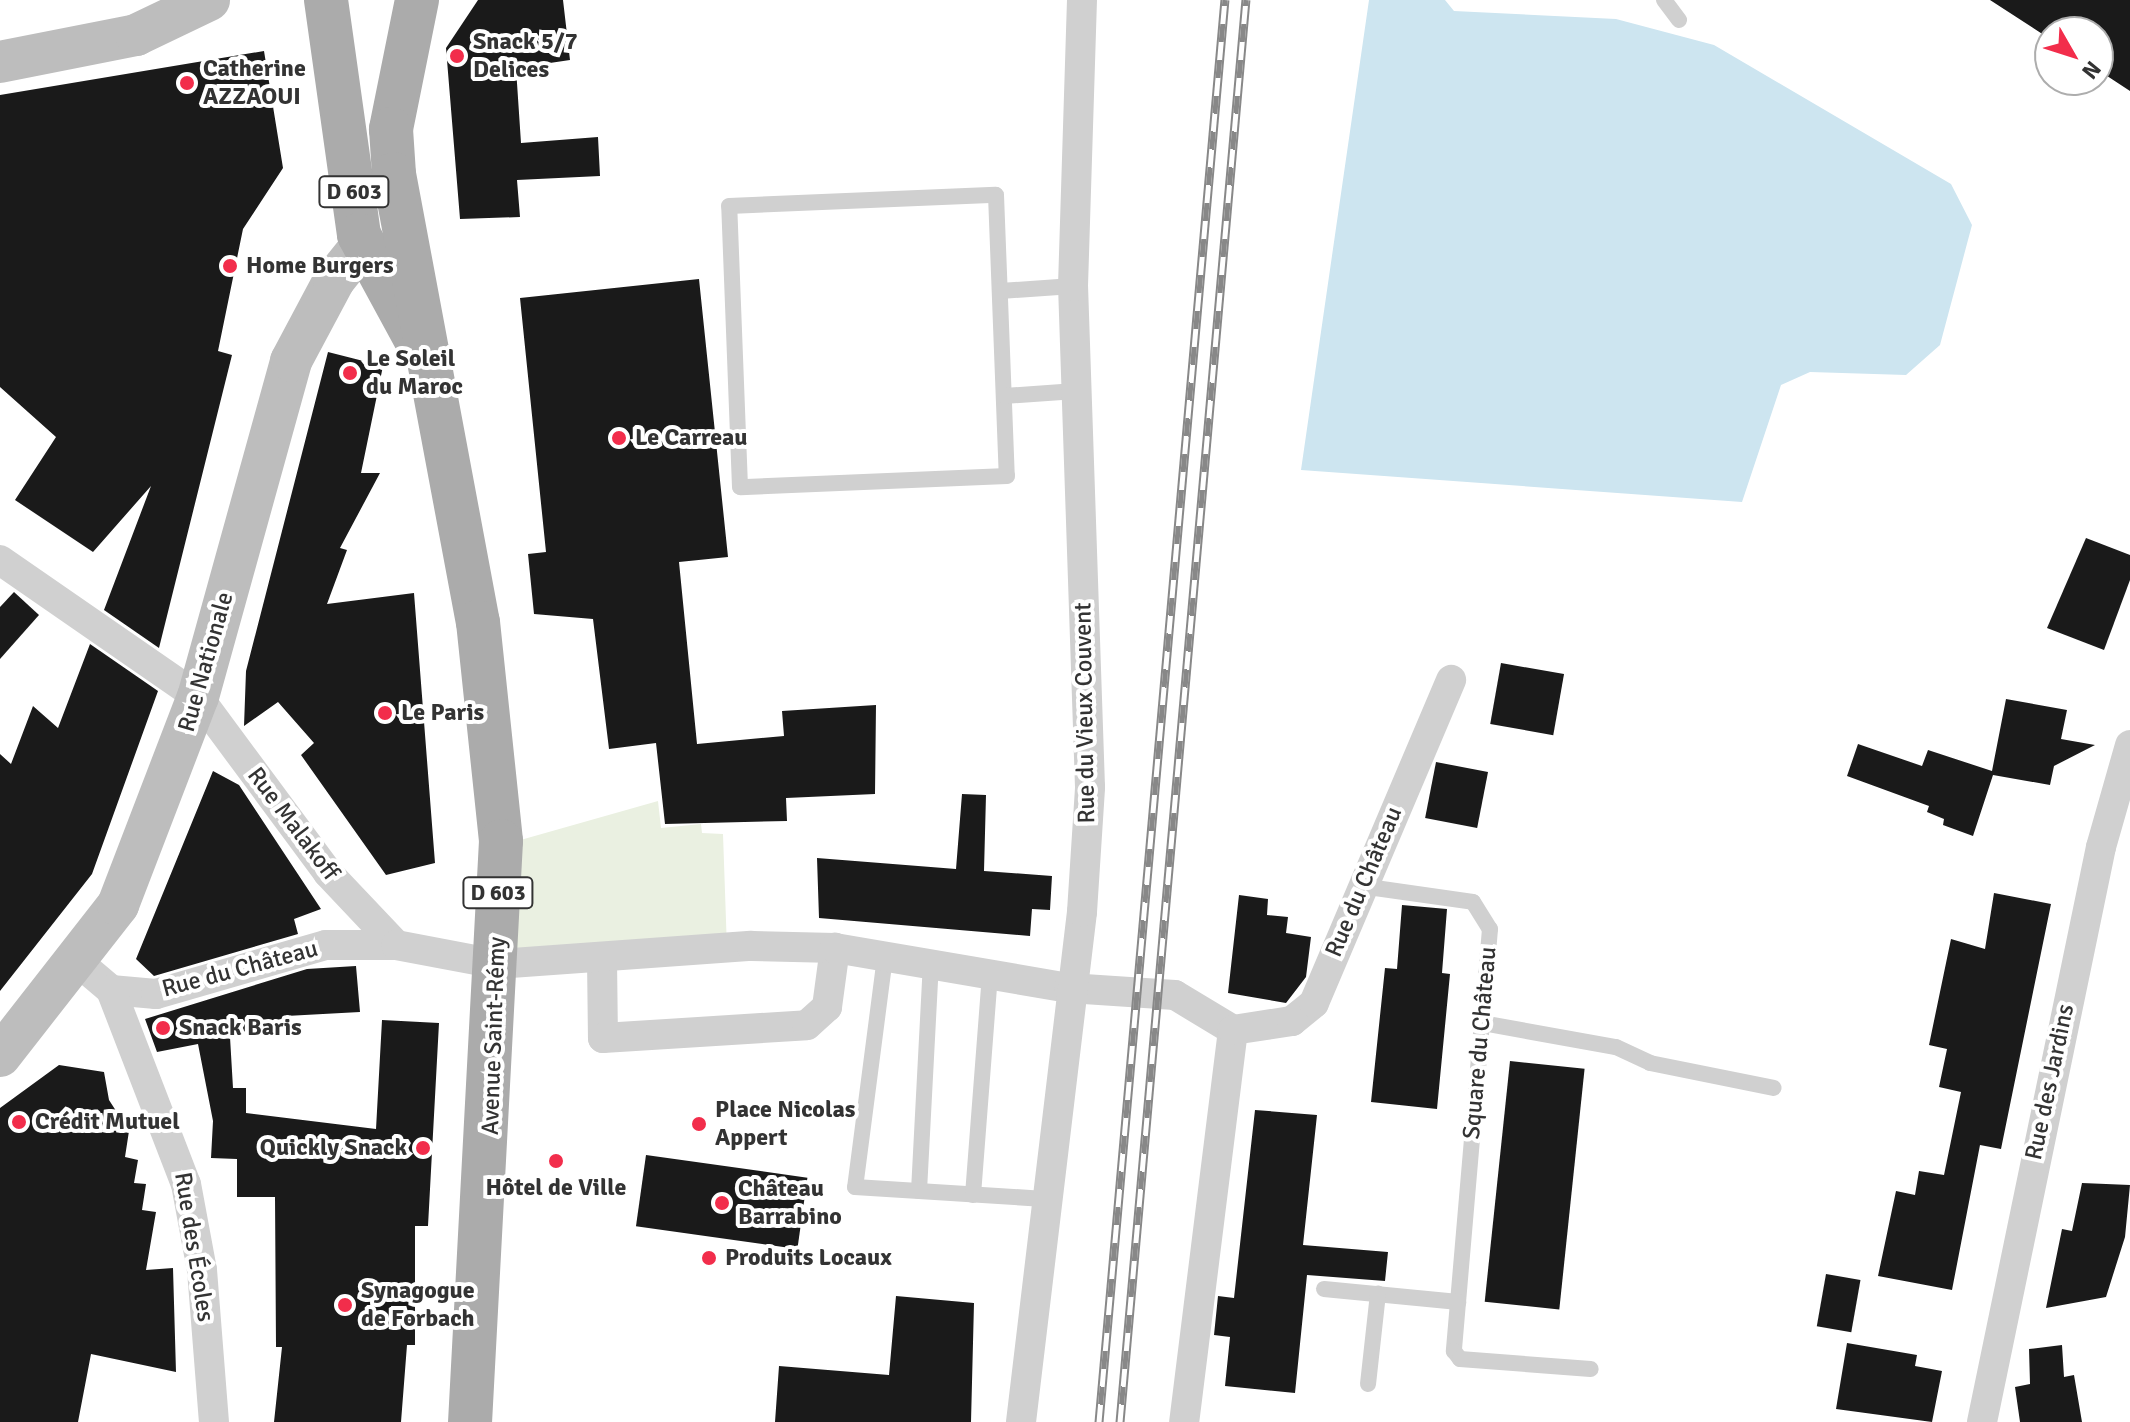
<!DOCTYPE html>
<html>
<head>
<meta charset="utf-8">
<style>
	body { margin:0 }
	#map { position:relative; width:2130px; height:1422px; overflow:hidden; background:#fff; font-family:Signika,sans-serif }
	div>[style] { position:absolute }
	.green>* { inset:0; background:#eaf0e1 }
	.water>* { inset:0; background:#cde5f0 }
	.building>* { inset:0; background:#1a1a1a; transform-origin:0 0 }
	.lane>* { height:16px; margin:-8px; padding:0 8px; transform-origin:8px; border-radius:8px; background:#d0d0d0 }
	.street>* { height:30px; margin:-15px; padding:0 15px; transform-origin:15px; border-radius:15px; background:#d0d0d0 }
	.secondary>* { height:42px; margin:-21px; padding:0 21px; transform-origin:21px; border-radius:21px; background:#bdbdbd }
	.primary>* { height:44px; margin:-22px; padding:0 22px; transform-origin:22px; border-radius:22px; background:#ababab }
	.rail>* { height:9px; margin-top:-4.5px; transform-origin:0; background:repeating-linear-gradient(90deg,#fff 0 18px,#888 0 36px); box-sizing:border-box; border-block:2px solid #888 }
	.dots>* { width:22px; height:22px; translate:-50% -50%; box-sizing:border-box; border:4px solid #fff; border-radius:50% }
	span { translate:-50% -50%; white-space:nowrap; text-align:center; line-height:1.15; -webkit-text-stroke:8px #fff; paint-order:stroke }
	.shield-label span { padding:2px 6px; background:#fff; border:2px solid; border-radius:6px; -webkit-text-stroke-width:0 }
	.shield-label { font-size:22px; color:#333; font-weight:700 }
	.poi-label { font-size:24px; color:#333; font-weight:700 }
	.left { translate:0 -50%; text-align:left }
	.right { translate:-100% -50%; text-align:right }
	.street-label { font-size:24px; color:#333 }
	.north { position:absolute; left:2034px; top:16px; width:80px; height:80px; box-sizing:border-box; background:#fff; border:2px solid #adadad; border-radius:50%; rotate:129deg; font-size:22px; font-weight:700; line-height:32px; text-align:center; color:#333 }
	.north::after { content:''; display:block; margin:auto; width:28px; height:36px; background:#f22d4b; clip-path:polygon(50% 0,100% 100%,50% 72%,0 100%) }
</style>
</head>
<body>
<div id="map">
	<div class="green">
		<div style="clip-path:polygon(658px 801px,661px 828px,701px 824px,702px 833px,723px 834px,727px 949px,517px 957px,517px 841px)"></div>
	</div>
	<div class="water">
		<div style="clip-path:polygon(1369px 0,1445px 0,1454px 11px,1616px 19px,1714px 45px,1951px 184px,1972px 225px,1940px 345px,1906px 375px,1810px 372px,1781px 385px,1742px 502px,1301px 470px)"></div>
	</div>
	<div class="building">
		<div style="clip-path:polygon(478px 0,563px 0,570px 60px,516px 68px,521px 143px,598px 137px,600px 176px,517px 180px,520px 217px,460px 219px,446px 48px)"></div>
		<div style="clip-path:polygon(1990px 0,2130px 0,2130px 91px,2098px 70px,2098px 32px,2050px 32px,2050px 39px)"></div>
		<div style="clip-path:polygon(264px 51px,283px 168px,243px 229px,218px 351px,232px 355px,159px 648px,104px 610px,151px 486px,93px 552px,15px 500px,56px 437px,0 387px,0 95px)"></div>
		<div style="clip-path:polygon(699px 279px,728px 557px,679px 562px,697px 744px,784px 736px,782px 711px,876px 705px,875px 794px,786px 798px,787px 821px,665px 824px,656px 743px,609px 749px,593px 619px,534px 614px,528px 554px,546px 552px,520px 298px)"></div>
		<div style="clip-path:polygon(328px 352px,383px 366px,361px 473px,380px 473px,340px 548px,347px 550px,327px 604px,414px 593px,435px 863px,386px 875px,301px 755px,314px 743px,278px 702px,244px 726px,246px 671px)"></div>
		<div style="clip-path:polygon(2086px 538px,2130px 555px,2130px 580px,2104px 650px,2047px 628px)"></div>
		<div style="clip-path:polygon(14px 592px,39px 615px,0 659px,0 607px)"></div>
		<div style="clip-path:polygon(90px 644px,158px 691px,92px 874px,0 991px,0 754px,11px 764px,33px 706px,58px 728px)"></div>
		<div style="left:1501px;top:663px;width:64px;height:62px;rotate:10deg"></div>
		<div style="clip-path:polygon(2006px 699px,2067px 710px,2061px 739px,2095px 745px,2054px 766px,2050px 785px,1993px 775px,1973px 836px,1943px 825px,1944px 819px,1927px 812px,1929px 806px,1847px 776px,1858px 744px,1922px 766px,1928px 750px,1992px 771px)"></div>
		<div style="left:1436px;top:762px;width:53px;height:57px;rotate:11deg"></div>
		<div style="clip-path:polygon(213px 771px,239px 785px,321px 909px,294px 919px,298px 934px,154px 976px,136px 959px)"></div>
		<div style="clip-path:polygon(962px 794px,986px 795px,984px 871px,1052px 876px,1050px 910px,1032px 909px,1030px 936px,819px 918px,817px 858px,956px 869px)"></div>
		<div style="clip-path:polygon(1994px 893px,2051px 904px,2001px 1149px,1980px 1145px,1952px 1290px,1878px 1276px,1896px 1191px,1915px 1195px,1919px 1171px,1944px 1175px,1961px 1092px,1939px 1087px,1947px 1049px,1929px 1045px,1951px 939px,1985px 949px)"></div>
		<div style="clip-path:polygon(1239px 895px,1268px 899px,1267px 915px,1288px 917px,1286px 933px,1311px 937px,1306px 977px,1286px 1003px,1228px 993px)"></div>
		<div style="clip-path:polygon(1402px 905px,1447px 909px,1442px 973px,1450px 974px,1437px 1109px,1371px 1102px,1385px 968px,1397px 969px)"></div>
		<div style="clip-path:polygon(356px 966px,360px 1012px,286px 1016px,287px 1022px,230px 1037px,233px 1088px,246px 1088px,246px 1113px,376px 1129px,382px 1020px,439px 1023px,428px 1226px,415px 1226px,415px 1345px,407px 1345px,401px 1422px,274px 1422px,282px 1347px,276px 1347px,275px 1197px,237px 1197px,237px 1159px,211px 1158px,213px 1121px,198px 1044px,157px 1052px,145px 1019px,307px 969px)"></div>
		<div style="left:1510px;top:1061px;width:75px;height:242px;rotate:6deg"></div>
		<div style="clip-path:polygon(59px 1065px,104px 1072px,109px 1100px,129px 1131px,125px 1157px,138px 1160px,134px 1183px,146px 1184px,142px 1210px,156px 1212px,146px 1270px,173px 1268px,176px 1372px,91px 1354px,78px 1422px,0 1422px,0 1108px)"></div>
		<div style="clip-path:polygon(1255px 1110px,1317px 1115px,1303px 1245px,1388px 1252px,1385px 1281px,1307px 1275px,1295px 1393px,1225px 1386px,1230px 1337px,1214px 1335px,1218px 1296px,1234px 1298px)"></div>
		<div style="left:646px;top:1155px;width:163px;height:72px;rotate:8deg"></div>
		<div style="clip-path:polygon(2082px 1183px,2130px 1185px,2125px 1237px,2106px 1297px,2046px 1308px,2062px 1229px,2072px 1231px)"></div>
		<div style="left:1826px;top:1274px;width:35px;height:53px;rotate:10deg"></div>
		<div style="clip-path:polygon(896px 1296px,974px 1303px,971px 1422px,775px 1422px,779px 1366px,889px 1375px)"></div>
		<div style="clip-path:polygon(1847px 1343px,1917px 1355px,1915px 1366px,1942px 1371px,1932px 1422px,1836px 1409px)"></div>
		<div style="clip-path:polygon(2062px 1345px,2064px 1377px,2074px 1375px,2082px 1422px,2020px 1422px,2015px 1387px,2030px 1384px,2029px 1349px)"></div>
	</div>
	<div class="lane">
		<div style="left:1664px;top:0;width:25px;rotate:53deg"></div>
		<div style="left:996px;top:195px;width:281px;rotate:87.8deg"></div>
		<div style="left:1007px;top:476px;width:267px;rotate:177.6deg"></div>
		<div style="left:740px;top:487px;width:281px;rotate:-92.2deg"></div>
		<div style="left:729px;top:206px;width:267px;rotate:-2.4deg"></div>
		<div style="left:1000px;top:291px;width:73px;rotate:-3.9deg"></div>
		<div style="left:1004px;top:396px;width:72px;rotate:-4deg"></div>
		<div style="left:1361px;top:886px;width:113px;rotate:8.1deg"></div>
		<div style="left:1473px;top:902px;width:32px;rotate:58deg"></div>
		<div style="left:1490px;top:929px;width:424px;rotate:94.9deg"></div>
		<div style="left:1454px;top:1351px;width:10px;rotate:53deg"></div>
		<div style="left:1460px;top:1359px;width:131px;rotate:4.4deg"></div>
		<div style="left:885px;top:957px;width:232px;rotate:97.4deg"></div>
		<div style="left:855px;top:1187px;width:190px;rotate:3.6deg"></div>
		<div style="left:1482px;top:1023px;width:136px;rotate:10.2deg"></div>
		<div style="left:1616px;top:1047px;width:38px;rotate:25deg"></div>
		<div style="left:1650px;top:1063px;width:126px;rotate:11.4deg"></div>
		<div style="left:919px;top:1191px;width:227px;rotate:-87deg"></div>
		<div style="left:973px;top:1195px;width:222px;rotate:-85.6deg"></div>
		<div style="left:1324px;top:1289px;width:135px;rotate:5.5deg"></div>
		<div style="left:1368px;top:1384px;width:91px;rotate:-83.7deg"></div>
	</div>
	<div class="street">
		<div style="left:0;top:560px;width:241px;rotate:34.7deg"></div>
		<div style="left:198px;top:697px;width:219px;rotate:53.5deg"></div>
		<div style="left:328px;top:873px;width:99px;rotate:46.6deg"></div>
		<div style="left:602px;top:959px;width:79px;rotate:89.3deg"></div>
		<div style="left:603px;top:1038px;width:204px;rotate:-3.6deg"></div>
		<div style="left:807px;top:1025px;width:27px;rotate:-42deg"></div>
		<div style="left:827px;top:1007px;width:60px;rotate:-82.3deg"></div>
		<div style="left:78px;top:962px;width:43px;rotate:40.3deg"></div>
		<div style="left:111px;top:990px;width:45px;rotate:5.1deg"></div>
		<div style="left:156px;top:994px;width:177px;rotate:-16.1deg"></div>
		<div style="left:326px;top:945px;width:70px"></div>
		<div style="left:396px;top:945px;width:103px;rotate:10.7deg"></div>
		<div style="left:497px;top:964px;width:255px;rotate:-4.1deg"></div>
		<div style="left:751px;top:946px;width:84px;rotate:1.4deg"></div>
		<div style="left:835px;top:948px;width:237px;rotate:9.7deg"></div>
		<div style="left:1069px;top:988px;width:106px;rotate:3.8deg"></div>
		<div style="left:1175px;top:995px;width:68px;rotate:31.1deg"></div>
		<div style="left:1233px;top:1030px;width:395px;rotate:97.1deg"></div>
		<div style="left:111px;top:990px;width:208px;rotate:68.9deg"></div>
		<div style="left:186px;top:1184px;width:87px;rotate:79.5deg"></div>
		<div style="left:202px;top:1270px;width:152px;rotate:85.5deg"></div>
		<div style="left:1233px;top:1030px;width:60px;rotate:-8.7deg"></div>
		<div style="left:1292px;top:1021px;width:28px;rotate:-39deg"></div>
		<div style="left:1314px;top:1003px;width:351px;rotate:-67deg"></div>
		<div style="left:1021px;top:1422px;width:514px;rotate:-83.18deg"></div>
		<div style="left:1082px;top:912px;width:125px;rotate:-86.3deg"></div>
		<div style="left:1090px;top:787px;width:501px;rotate:-91.94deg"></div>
		<div style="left:1073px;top:286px;width:286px;rotate:-88.2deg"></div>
		<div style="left:1982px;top:1422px;width:587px;rotate:-78.31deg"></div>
		<div style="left:2101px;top:847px;width:106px;rotate:-74.1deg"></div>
	</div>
	<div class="secondary">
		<div style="left:0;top:62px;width:139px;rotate:-11.2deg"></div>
		<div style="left:136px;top:35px;width:81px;rotate:-25.6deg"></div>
		<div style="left:0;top:1056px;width:192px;rotate:-52deg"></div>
		<div style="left:118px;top:905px;width:223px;rotate:-69deg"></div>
		<div style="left:198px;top:697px;width:349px;rotate:-74.5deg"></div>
		<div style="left:291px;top:361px;width:92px;rotate:-62deg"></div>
		<div style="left:334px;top:280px;width:45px;rotate:-51.3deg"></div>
	</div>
	<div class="primary">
		<div style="left:326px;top:0;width:237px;rotate:82deg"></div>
		<div style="left:359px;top:235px;width:119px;rotate:61.5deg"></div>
		<div style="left:417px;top:0;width:132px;rotate:101.4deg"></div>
		<div style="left:391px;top:129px;width:45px;rotate:86.2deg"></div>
		<div style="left:394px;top:174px;width:456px;rotate:79.4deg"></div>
		<div style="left:478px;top:622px;width:220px;rotate:84deg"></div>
		<div style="left:501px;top:841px;width:582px;rotate:93.05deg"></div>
	</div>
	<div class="rail">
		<div style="left:1099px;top:1422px;width:1428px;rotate:-84.94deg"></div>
		<div style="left:1120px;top:1422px;width:1428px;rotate:-84.94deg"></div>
	</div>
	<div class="dots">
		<div style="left:457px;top:56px;background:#f22d4b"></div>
		<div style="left:187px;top:83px;background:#f22d4b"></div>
		<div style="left:230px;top:266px;background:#f22d4b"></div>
		<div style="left:350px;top:373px;background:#f22d4b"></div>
		<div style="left:619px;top:438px;background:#f22d4b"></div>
		<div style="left:385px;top:713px;background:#f22d4b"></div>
		<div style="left:163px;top:1028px;background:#f22d4b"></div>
		<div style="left:19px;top:1122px;background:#f22d4b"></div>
		<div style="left:699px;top:1124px;background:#f22d4b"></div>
		<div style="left:423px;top:1148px;background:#f22d4b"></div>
		<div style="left:556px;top:1161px;background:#f22d4b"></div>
		<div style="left:722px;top:1203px;background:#f22d4b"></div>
		<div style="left:709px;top:1258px;background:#f22d4b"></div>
		<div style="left:345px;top:1305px;background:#f22d4b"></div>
	</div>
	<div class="shield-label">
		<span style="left:354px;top:192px">D 603</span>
		<span style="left:498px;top:893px">D 603</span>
	</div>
	<div class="poi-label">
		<span class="left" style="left:473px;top:56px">Snack 5/7<br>Delices</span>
		<span class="left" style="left:203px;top:83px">Catherine<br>AZZAOUI</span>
		<span class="left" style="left:246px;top:266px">Home Burgers</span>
		<span class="left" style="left:366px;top:373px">Le Soleil<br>du Maroc</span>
		<span class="left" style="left:635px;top:438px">Le Carreau</span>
		<span class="left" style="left:401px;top:713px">Le Paris</span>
		<span class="left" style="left:179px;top:1028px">Snack Baris</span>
		<span class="left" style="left:715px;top:1124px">Place Nicolas<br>Appert</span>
		<span class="left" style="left:35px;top:1122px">Crédit Mutuel</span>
		<span class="right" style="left:407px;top:1148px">Quickly Snack</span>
		<span style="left:556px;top:1188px">Hôtel de Ville</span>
		<span class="left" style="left:738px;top:1203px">Château<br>Barrabino</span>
		<span class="left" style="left:725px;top:1258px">Produits Locaux</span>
		<span class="left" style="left:361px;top:1305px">Synagogue<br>de Forbach</span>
	</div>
	<div class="street-label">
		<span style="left:206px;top:662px;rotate:-74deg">Rue Nationale</span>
		<span style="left:1085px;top:713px;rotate:-91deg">Rue du Vieux Couvent</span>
		<span style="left:293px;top:824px;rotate:53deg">Rue Malakoff</span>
		<span style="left:1364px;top:882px;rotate:-67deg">Rue du Château</span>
		<span style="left:240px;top:969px;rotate:-15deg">Rue du Château</span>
		<span style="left:494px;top:1036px;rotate:-88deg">Avenue Saint-Rémy</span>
		<span style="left:1480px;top:1043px;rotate:-85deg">Square du Château</span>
		<span style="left:2050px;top:1082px;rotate:-78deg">Rue des Jardins</span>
		<span style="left:194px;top:1247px;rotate:81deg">Rue des Écoles</span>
	</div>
	<div class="north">N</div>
</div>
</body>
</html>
